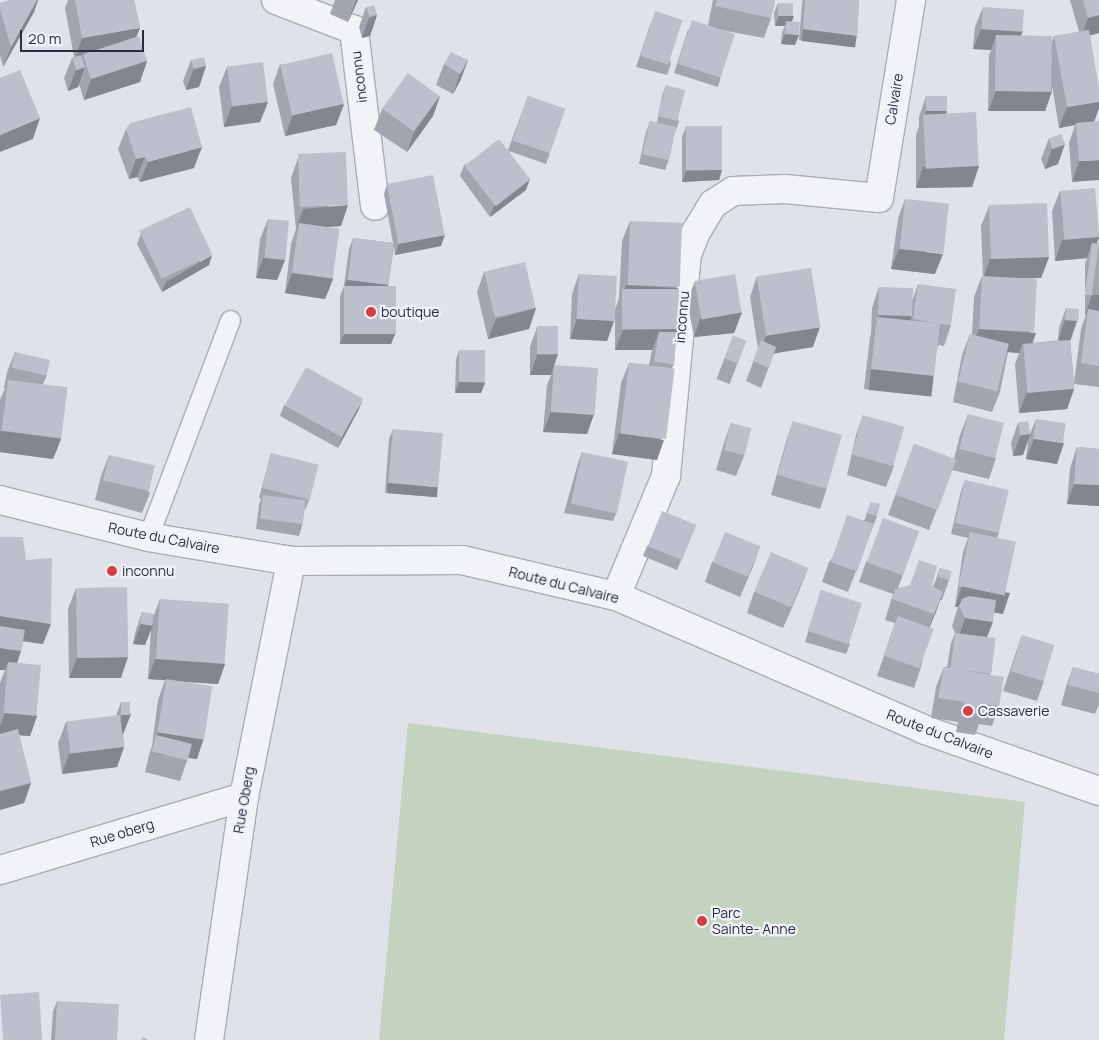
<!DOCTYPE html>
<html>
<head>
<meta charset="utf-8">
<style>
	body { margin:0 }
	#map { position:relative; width:1099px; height:1040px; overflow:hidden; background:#dfe2e9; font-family:Manrope,sans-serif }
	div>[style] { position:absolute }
	.green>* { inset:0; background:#c3d3c0 }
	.roads { filter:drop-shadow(1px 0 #a8acb7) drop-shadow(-1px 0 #a8acb7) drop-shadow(0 1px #a8acb7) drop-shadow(0 -1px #a8acb7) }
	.lane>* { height:19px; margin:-9.5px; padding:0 9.5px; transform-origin:9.5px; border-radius:9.5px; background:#f2f3f7 }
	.street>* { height:28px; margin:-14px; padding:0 14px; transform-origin:14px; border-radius:14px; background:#f2f3f7 }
	.wall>* { inset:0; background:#a2a5af; transform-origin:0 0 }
	.shaded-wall>* { inset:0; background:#84868f; transform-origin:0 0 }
	.building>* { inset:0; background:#bcc0cc; transform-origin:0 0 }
	.dots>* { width:14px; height:14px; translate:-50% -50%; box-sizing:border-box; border:2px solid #eff1f6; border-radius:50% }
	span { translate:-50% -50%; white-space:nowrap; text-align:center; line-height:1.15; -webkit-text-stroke:4.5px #eff1f6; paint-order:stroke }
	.street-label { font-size:14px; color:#282e41 }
	.poi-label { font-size:14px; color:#282e41 }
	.left { translate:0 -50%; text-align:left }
	.scale { position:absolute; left:20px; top:30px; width:124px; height:22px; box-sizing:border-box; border:2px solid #282e41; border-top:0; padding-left:6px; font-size:15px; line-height:18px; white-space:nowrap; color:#282e41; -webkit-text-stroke:4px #eff1f6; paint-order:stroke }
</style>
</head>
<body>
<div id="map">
	<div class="green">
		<div style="clip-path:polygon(408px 723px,1025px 802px,1004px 1040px,379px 1040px)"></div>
	</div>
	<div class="roads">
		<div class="lane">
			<div style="left:148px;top:537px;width:232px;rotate:-69.3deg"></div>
		</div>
		<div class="street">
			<div style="left:276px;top:0;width:84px;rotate:21deg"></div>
			<div style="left:354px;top:30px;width:177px;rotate:83.2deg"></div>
			<div style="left:0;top:500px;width:153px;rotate:14deg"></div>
			<div style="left:148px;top:537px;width:145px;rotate:9.5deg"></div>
			<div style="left:291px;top:561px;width:171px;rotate:-0.3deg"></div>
			<div style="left:462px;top:560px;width:158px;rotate:13.2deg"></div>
			<div style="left:616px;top:596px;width:337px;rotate:23.4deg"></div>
			<div style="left:925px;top:730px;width:184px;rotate:19.3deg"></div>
			<div style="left:616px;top:596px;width:130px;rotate:-67.4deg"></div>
			<div style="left:666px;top:476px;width:222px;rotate:-84.6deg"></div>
			<div style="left:687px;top:255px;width:25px;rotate:-69deg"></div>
			<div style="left:696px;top:232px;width:33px;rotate:-59deg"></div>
			<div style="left:713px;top:204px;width:24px;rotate:-33deg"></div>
			<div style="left:733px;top:191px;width:52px;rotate:-2.2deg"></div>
			<div style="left:785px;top:189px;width:94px;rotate:5.5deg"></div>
			<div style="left:879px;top:198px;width:201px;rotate:-80.8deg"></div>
			<div style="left:0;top:870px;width:255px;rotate:-16.7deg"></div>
			<div style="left:209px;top:1040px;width:246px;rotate:-81.8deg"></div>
			<div style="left:244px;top:797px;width:241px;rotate:-78.7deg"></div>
		</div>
	</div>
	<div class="wall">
		<div style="clip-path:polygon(11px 0,38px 0,34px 12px,3px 67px,0 55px,0 3px)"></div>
		<div style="clip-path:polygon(68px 0,134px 0,140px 28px,136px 37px,147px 61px,140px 82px,84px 100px,79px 84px,78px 87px,68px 91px,64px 78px,72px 58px,74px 57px,65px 8px)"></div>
		<div style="clip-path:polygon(335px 0,358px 0,348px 22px,330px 14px)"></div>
		<div style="clip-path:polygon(713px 0,775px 0,771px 18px,764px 38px,721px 30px,721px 76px,718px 87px,674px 73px,688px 30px,708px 25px)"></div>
		<div style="clip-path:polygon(803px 0,859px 0,857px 36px,853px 47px,799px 40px,802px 4px)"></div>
		<div style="clip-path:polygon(1070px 0,1099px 0,1099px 33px,1090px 35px,1099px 108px,1072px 182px,1069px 143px,1075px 125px,1059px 128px,1052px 85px,1052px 91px,1045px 111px,988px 111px,989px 56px,991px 50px,973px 49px,975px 27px,983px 7px,1021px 36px,1052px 42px,1054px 36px,1079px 32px)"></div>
		<div style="clip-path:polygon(778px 3px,791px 22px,795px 45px,781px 44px,782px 32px,785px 26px,775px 26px,774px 13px)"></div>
		<div style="clip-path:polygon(366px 7px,377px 15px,370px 36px,362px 38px,359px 27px)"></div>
		<div style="clip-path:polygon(651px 22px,671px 64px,667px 75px,636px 67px)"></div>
		<div style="clip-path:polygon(191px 60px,206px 66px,199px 87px,186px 90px,183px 81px)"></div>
		<div style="clip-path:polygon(468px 60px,460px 81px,453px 94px,436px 85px,444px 64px)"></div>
		<div style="clip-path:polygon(280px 64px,344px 104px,336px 125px,285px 136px,273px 84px)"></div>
		<div style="clip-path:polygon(227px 67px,268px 102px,260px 122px,224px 127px,219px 87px)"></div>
		<div style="clip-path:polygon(666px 85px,679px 122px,675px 132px,669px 159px,665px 170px,639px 164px,646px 132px,650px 121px,657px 123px,662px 96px)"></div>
		<div style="clip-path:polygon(440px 96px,433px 116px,407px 152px,374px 130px,382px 109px)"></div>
		<div style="clip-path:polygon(528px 96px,565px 109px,546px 164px,509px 151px,526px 190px,490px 217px,460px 176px,464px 165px,508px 150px)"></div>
		<div style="clip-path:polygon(926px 96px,946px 113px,979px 166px,972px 187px,916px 188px,916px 135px,919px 126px,919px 117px)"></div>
		<div style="clip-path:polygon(686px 127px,722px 170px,719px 180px,682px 182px,682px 137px)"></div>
		<div style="clip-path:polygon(126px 129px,194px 168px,140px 182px,137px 177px,129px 179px,118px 149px)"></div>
		<div style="clip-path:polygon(1049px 138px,1058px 164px,1045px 169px,1041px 159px)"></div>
		<div style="clip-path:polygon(298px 158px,341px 226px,326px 227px,333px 279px,325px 299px,285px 293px,291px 244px,296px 229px,291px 178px)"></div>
		<div style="clip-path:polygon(387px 184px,441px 246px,395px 255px,394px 246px,388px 286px,395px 334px,391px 344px,340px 344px,340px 296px,344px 286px,349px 249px,353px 238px,393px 243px,384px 194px)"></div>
		<div style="clip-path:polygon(1060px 191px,1099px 234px,1099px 238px,1097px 243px,1099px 244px,1099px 387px,1074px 384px,1074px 389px,1067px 409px,1019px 413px,1015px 364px,1019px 353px,1008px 352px,1000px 392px,992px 412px,953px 402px,962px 355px,970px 334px,972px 335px,974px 297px,982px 276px,983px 276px,981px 226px,989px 206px,1049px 257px,1041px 278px,1019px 278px,1033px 343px,1061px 340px,1058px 340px,1059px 328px,1066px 308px,1077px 321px,1070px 340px,1074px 383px,1081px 329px,1086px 315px,1085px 315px,1085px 264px,1087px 258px,1055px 261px,1052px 211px)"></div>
		<div style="clip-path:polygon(905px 199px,935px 274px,891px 269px,898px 219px)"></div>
		<div style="clip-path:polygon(268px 219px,285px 260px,277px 280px,256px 278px,260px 239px)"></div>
		<div style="clip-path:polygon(630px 221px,678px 289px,676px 338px,674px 365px,672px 368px,657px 460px,612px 454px,621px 383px,629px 363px,649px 365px,652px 350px,615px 350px,615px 315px,614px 321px,607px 341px,570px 339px,572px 294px,579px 274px,615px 310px,619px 298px,622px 241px)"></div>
		<div style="clip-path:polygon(141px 234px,209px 265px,162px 292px,137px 244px)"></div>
		<div style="clip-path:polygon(484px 272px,536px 308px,529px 329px,488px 339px,477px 292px)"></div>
		<div style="clip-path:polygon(757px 276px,813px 347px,774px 353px,761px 388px,746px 381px,758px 349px,750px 297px)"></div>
		<div style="clip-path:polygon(695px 281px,742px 312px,734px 333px,694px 337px,687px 301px)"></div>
		<div style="clip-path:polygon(918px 284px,951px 325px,944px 346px,938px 345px,927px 396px,864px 389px,870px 337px,871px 334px,872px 308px,879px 287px,913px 299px)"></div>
		<div style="clip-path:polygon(537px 327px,554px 365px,594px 414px,587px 434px,543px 432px,547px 385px,551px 375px,530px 375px,530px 347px)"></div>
		<div style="left:733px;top:336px;width:14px;height:46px;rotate:21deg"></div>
		<div style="clip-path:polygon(459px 350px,485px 383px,481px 393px,455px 393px,456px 360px)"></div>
		<div style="clip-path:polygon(15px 352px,47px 375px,43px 384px,61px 439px,53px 459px,0 452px,0 400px,5px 388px,4px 388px,7px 372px)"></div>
		<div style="clip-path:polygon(284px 405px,359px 409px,338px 448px,280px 416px)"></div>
		<div style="clip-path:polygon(968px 414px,996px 458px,989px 479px,952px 470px,929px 530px,888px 515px,914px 444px,954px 459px,960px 435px)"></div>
		<div style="clip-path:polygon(863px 415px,894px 466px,886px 487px,847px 475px,856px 435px)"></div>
		<div style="clip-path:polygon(1036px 419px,1057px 464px,1026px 459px,1028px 441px,1023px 455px,1013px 456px,1011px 443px,1018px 423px,1030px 434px)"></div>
		<div style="clip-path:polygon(793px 421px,827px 488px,820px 509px,771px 495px,786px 442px)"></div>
		<div style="clip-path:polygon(731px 423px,744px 456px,736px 476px,716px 470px,724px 443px)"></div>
		<div style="clip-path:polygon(393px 429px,435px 497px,385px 493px,389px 439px)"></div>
		<div style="clip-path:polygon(1077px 447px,1099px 449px,1099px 506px,1067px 504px,1070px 468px)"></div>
		<div style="clip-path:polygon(582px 452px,617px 511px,613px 521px,564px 513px,578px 463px)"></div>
		<div style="clip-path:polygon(271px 453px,309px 500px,305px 510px,304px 510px,302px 526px,299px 536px,256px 529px,259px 505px,261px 499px,259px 498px,268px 464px)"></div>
		<div style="clip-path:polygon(109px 455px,150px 493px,142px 513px,95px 500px,101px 476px)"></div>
		<div style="clip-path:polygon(965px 480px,999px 533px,997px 538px,1003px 614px,994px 612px,987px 637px,990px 674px,999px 706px,992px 726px,979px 724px,975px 735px,956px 732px,958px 722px,931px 718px,936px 687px,944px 667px,947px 667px,951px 643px,955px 633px,952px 626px,958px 607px,955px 607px,963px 552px,968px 538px,951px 534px,961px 491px)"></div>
		<div style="clip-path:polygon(871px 502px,877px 516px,848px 592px,822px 582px,829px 562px,864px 521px)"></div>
		<div style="clip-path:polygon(696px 525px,677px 570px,643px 556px,647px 546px)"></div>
		<div style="clip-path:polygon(919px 531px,898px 588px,932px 586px,933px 587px,940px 568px,949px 580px,942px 600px,940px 600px,930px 627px,921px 667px,914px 688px,877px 676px,895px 623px,885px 620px,893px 594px,859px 582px,866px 562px)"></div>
		<div style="clip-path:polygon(0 537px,26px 560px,43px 644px,23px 641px,21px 651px,17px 663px,37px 716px,30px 736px,19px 735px,31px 783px,24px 803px,0 810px,0 683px,5px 670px,0 670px)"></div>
		<div style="clip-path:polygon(760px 546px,740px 597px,705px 582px,712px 562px)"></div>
		<div style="clip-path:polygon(808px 568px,800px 588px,783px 628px,747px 613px,754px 592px)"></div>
		<div style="clip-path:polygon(76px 588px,121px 678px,69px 678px,68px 609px)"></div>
		<div style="clip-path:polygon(821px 590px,850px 644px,846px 654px,805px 642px)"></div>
		<div style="clip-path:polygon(160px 599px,225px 664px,218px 684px,183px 682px,197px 759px,188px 758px,180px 781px,145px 772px,149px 755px,152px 746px,158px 700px,165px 680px,148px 679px,151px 629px,145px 645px,133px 644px,135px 633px,142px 612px,154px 615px)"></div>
		<div style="clip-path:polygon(1022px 635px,1044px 681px,1037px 701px,1003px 691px,1015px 655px)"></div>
		<div style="clip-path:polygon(1073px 667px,1099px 674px,1099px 705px,1095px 714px,1061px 705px,1066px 687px)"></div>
		<div style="clip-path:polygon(121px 702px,131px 714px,123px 734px,124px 747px,117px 767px,62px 774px,58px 743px,66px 722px,116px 716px)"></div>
		<div style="clip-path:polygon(57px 1001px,117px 1040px,51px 1040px,53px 1011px)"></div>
	</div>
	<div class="shaded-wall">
		<div style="clip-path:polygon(37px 0,38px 0,34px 12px,3px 67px,11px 47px)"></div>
		<div style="clip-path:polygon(356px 0,358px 0,348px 22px)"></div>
		<div style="clip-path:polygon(377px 15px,370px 36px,362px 38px,369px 18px)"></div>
		<div style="clip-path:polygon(1099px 15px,1099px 33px,1081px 38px,1088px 18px)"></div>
		<div style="clip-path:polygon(779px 16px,794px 16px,790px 26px,786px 21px,785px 26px,775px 26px)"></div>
		<div style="clip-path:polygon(140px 28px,132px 48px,83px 54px,81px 57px,75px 59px,82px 38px)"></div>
		<div style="left:803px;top:29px;width:54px;height:12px;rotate:7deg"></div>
		<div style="clip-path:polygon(981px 29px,1023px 31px,1015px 52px,996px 35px,991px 50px,973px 49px)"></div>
		<div style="clip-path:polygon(785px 34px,799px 35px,795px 45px,781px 44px)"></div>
		<div style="clip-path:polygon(468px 60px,460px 81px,453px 94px,460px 74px)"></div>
		<div style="clip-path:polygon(147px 61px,140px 82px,84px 100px,91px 79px)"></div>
		<div style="clip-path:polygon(206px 66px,199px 87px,186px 90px,193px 70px)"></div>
		<div style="clip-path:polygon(85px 67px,78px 87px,68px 91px,76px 70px)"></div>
		<div style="clip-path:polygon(996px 91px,1052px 91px,1045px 111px,988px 111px)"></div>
		<div style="clip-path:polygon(440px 96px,433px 116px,407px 152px,414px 132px)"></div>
		<div style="clip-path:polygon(268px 102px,260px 122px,224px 127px,231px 107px)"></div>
		<div style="clip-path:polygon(1099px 102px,1099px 108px,1094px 122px,1076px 123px,1075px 125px,1059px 128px,1067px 107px)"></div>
		<div style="clip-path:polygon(344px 104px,336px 125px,285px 136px,293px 115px)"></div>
		<div style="clip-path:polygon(926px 111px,947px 111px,940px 131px,923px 120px)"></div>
		<div style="clip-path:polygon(40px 118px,33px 139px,0 152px,0 135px)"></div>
		<div style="clip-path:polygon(1065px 144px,1058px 164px,1045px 169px,1052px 149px)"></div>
		<div style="clip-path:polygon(202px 147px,194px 168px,140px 182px,148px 162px)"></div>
		<div style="clip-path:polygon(145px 157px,137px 177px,129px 179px,136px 159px)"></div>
		<div style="clip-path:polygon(1099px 160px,1099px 180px,1072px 182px,1079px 161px)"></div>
		<div style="clip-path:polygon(979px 166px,972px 187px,916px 188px,923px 167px)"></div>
		<div style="clip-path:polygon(722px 170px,719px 180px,682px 182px,686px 171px)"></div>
		<div style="clip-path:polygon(530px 179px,526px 190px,490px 217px,494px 206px)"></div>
		<div style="clip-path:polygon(348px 205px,341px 226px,298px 229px,299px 223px,296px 229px,303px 209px)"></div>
		<div style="clip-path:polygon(445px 235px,441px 246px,395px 255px,399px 244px)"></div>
		<div style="clip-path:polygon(1099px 237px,1092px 256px,1092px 243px,1087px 258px,1055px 261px,1062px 240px)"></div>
		<div style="clip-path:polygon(899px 249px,943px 254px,935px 274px,891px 269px)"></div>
		<div style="clip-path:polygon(212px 255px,209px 265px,162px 292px,166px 282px)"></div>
		<div style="clip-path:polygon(1049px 257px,1041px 278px,983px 279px,990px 259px)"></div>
		<div style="clip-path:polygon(263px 258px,285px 260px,277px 280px,256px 278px)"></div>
		<div style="clip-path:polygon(292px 273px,333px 279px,325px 299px,285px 293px)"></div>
		<div style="clip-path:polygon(347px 280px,388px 285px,384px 296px,344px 288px)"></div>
		<div style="clip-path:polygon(626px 285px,678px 288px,671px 308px,622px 296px)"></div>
		<div style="clip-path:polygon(1092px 295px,1099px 295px,1099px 316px,1088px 309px,1086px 315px,1085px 315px)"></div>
		<div style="clip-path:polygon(536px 308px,529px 329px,488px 339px,496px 319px)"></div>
		<div style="clip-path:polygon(742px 312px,734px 333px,694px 337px,701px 316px)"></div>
		<div style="clip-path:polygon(879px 315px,912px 315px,905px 335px,877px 319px)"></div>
		<div style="clip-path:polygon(577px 319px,614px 321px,607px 341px,570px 339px)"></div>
		<div style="clip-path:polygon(1065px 320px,1077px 321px,1070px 342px,1058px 340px)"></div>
		<div style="clip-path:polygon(820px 327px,813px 347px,759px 356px,766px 335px)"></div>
		<div style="clip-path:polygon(679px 329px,672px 349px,659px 332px,652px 350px,615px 350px,623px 330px)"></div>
		<div style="clip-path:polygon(979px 329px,1036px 333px,1029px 354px,1023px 343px,1019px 353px,971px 349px)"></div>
		<div style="clip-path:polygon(344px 334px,395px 334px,391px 344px,340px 344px)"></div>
		<div style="clip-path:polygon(558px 354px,551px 375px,530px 375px,537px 355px)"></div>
		<div style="left:871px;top:369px;width:63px;height:21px;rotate:6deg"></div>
		<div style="clip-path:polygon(459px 382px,485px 383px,481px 393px,455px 393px)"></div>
		<div style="clip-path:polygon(1074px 389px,1067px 409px,1019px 413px,1027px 392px)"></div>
		<div style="clip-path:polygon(363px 399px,359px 409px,338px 448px,342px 437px)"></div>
		<div style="clip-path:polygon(551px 412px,594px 414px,587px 434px,543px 432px)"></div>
		<div style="clip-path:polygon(1px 431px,61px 439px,53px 459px,0 452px,0 434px)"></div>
		<div style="clip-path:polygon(619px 433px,664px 440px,657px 460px,612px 454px)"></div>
		<div style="clip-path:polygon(1030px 434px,1023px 455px,1013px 456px,1020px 436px)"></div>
		<div style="clip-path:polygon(1034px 439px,1064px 443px,1057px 464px,1026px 459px)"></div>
		<div style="left:388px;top:483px;width:50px;height:10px;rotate:5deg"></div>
		<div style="clip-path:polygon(1074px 484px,1099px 485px,1099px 506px,1067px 504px)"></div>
		<div style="clip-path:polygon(760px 546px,753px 566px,740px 597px,748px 576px)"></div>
		<div style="clip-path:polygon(808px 568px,800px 588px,783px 628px,791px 608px)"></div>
		<div style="clip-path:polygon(962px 586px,1010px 593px,1003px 614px,960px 607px,959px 606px,958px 607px,955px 607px)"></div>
		<div style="clip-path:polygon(943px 592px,936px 612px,926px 635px,934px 614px)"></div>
		<div style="clip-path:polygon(0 616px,51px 624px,43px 644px,0 638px)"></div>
		<div style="clip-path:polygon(965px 618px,993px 622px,985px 642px,958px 639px)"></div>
		<div style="clip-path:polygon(141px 624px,153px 625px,145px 645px,133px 644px)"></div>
		<div style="clip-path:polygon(0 648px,21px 651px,14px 672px,8px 662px,5px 670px,0 670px)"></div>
		<div style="clip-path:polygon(128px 657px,121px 678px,69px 678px,77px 658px)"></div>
		<div style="clip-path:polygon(155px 659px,225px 664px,218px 684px,148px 679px)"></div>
		<div style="clip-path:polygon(5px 713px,37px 716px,30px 736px,0 734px,0 726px)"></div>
		<div style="clip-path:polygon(131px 714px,123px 734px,114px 735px,122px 715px)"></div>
		<div style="clip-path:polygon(158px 732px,204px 738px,197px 759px,159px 754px,153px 747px)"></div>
		<div style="clip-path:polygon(124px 747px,117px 767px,62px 774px,69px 754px)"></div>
		<div style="clip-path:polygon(31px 783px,24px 803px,0 810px,0 791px)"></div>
	</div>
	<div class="building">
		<div style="clip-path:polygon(11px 0,37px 0,11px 47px,0 9px,0 3px)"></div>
		<div style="clip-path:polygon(75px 0,134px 0,140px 28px,82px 38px)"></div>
		<div style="clip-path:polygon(717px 0,775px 0,771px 18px,715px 6px)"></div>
		<div style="clip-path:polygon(805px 0,859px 0,857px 36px,803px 29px)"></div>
		<div style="clip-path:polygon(1083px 0,1099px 0,1099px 15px,1088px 18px)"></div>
		<div style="left:778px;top:3px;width:15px;height:13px"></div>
		<div style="left:374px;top:5px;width:10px;height:8px;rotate:73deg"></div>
		<div style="left:983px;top:7px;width:41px;height:22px;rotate:4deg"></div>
		<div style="left:655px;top:11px;width:29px;height:47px;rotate:18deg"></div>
		<div style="left:692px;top:20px;width:45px;height:46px;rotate:18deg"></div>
		<div style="left:786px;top:21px;width:14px;height:13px;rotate:4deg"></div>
		<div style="clip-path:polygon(1089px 30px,1099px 88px,1099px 102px,1067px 107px,1054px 36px)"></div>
		<div style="left:996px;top:35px;width:56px;height:56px;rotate:1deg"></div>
		<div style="left:139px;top:36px;width:26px;height:59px;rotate:72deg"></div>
		<div style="clip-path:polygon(451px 52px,468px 60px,460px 74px,444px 64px)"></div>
		<div style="left:332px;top:53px;width:52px;height:53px;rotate:77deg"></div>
		<div style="left:81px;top:55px;width:13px;height:9px;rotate:72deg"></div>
		<div style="left:204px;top:57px;width:9px;height:13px;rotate:77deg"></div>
		<div style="left:263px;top:62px;width:40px;height:36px;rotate:83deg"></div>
		<div style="clip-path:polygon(20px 70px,40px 118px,0 135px,0 78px)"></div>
		<div style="left:408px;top:73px;width:39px;height:44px;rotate:36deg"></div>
		<div style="left:666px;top:85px;width:20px;height:32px;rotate:15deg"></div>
		<div style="left:528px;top:96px;width:39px;height:47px;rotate:19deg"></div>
		<div style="left:926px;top:96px;width:21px;height:15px"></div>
		<div style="clip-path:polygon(191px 107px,202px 147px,148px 162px,145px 157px,136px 159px,126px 129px,130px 123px)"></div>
		<div style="left:976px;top:112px;width:54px;height:53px;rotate:87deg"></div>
		<div style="left:650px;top:121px;width:27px;height:34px;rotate:13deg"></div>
		<div style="clip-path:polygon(1099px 121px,1099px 160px,1079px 161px,1076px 123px)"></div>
		<div style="left:722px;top:126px;width:44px;height:36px;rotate:90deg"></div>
		<div style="left:1061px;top:134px;width:11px;height:13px;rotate:68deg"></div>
		<div style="left:499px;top:139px;width:51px;height:44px;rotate:52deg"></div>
		<div style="left:346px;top:152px;width:53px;height:48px;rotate:88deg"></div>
		<div style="left:433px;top:175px;width:61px;height:47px;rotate:79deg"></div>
		<div style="left:1095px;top:188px;width:49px;height:35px;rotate:85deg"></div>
		<div style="left:905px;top:199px;width:44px;height:50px;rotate:6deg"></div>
		<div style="left:1047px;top:203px;width:54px;height:58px;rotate:88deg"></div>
		<div style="left:190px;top:207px;width:53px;height:56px;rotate:65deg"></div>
		<div style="left:268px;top:219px;width:21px;height:39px;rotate:5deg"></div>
		<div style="left:630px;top:221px;width:52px;height:64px;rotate:2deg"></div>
		<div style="left:299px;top:223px;width:41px;height:50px;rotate:8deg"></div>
		<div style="left:353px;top:238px;width:41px;height:42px;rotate:7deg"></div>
		<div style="left:1092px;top:243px;width:7px;height:52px;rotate:8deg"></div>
		<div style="left:525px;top:262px;width:47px;height:42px;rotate:77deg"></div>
		<div style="left:811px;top:268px;width:60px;height:55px;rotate:81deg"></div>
		<div style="left:579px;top:274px;width:38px;height:45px;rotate:3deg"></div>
		<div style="left:735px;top:274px;width:39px;height:41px;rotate:80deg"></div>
		<div style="left:982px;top:276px;width:55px;height:53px;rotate:3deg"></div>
		<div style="clip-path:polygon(918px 284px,956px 289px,951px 325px,940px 324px,934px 376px,871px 369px,877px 317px,936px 323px,913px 319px)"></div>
		<div style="left:344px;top:286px;width:52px;height:48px"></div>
		<div style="left:879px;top:287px;width:34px;height:28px;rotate:2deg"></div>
		<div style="left:679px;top:289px;width:40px;height:57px;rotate:90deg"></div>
		<div style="left:1066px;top:308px;width:13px;height:12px;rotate:4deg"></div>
		<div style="clip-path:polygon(1088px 309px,1099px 311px,1099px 366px,1081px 363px)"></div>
		<div style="left:558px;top:326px;width:28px;height:21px;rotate:90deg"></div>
		<div style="clip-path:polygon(659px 332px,676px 332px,674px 365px,654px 361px)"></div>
		<div style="left:970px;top:334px;width:40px;height:49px;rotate:14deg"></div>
		<div style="left:733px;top:336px;width:14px;height:24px;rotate:21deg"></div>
		<div style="clip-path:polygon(761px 340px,776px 347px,769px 368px,753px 361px)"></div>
		<div style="left:1070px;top:340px;width:49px;height:47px;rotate:85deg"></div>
		<div style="left:459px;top:350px;width:26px;height:32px"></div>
		<div style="left:15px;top:352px;width:36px;height:16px;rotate:13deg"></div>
		<div style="left:629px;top:363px;width:46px;height:71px;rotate:7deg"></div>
		<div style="left:554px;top:365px;width:44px;height:47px;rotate:4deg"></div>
		<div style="left:306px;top:367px;width:65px;height:44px;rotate:29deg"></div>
		<div style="left:8px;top:380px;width:60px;height:51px;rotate:7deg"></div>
		<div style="left:968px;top:414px;width:37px;height:36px;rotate:14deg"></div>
		<div style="left:863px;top:415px;width:43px;height:41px;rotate:16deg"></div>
		<div style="left:1036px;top:419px;width:30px;height:20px;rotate:8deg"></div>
		<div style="left:793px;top:421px;width:51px;height:56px;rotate:16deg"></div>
		<div style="left:1028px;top:421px;width:13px;height:10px;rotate:81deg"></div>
		<div style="left:731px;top:423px;width:21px;height:28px;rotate:14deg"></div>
		<div style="left:393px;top:429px;width:50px;height:54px;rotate:5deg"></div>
		<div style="left:914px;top:444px;width:45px;height:54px;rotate:20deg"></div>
		<div style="clip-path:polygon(1077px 447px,1099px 449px,1099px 485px,1074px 484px)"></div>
		<div style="left:582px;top:452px;width:47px;height:53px;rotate:12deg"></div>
		<div style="left:271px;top:453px;width:49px;height:36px;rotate:14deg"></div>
		<div style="left:109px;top:455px;width:47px;height:26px;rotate:13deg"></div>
		<div style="left:965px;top:480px;width:45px;height:44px;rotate:13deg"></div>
		<div style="left:263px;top:495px;width:43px;height:24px;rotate:7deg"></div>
		<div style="clip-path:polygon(871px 502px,880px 504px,877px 516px,867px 513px)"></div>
		<div style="left:662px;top:511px;width:37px;height:38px;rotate:22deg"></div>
		<div style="left:847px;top:515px;width:28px;height:50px;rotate:19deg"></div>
		<div style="left:883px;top:518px;width:38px;height:47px;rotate:20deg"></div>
		<div style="left:725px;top:532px;width:38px;height:33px;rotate:22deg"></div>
		<div style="left:970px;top:532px;width:47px;height:55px;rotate:12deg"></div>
		<div style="clip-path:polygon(0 537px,23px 537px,26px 560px,52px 558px,51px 624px,0 616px)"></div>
		<div style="left:771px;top:552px;width:40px;height:43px;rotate:23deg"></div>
		<div style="clip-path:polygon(919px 560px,937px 566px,932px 586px,943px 592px,934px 614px,892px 599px,895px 589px,910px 585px)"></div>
		<div style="left:940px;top:568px;width:12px;height:9px;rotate:14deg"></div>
		<div style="left:127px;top:587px;width:70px;height:51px;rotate:89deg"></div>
		<div style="left:821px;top:590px;width:43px;height:43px;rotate:18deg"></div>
		<div style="clip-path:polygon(969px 596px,996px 600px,993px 622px,965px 618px,959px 606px,962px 599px)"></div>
		<div style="left:160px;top:599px;width:69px;height:60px;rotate:4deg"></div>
		<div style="left:142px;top:612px;width:12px;height:12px;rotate:9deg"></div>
		<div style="left:898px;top:616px;width:38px;height:42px;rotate:20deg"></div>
		<div style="clip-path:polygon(0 626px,25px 630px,21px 651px,0 648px)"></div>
		<div style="left:955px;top:633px;width:41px;height:36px;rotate:7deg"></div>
		<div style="left:1022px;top:635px;width:34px;height:38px;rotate:17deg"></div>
		<div style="left:8px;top:662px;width:33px;height:51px;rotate:5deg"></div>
		<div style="clip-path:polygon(944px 667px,1004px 677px,999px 706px,985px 704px,983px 715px,963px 711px,965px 702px,938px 698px)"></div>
		<div style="clip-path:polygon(1073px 667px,1099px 674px,1099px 693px,1068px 685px)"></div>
		<div style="left:166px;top:679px;width:47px;height:54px;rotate:9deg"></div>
		<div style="left:121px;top:702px;width:9px;height:13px"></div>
		<div style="left:120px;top:715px;width:32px;height:54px;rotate:83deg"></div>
		<div style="clip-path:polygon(18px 729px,31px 783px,0 791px,0 734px)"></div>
		<div style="left:156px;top:735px;width:37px;height:17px;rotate:14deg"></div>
		<div style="left:39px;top:992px;width:48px;height:39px;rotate:86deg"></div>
		<div style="left:57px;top:1001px;width:62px;height:39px;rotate:3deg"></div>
		<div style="clip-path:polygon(143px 1037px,149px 1040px,141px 1040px)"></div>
	</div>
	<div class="dots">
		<div style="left:371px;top:312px;background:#d24044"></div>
		<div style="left:112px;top:571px;background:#d24044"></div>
		<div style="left:968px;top:711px;background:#d24044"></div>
		<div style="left:702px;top:921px;background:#d24044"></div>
	</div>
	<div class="street-label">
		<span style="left:359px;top:77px;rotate:-97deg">inconnu</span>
		<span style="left:894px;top:99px;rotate:-81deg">Calvaire</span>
		<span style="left:682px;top:317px;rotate:-85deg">inconnu</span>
		<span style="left:164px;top:538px;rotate:11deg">Route du Calvaire</span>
		<span style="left:564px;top:585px;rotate:14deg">Route du Calvaire</span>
		<span style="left:940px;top:734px;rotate:21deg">Route du Calvaire</span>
		<span style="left:244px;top:800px;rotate:-80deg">Rue Oberg</span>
		<span style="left:122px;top:833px;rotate:-17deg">Rue oberg</span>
	</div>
	<div class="poi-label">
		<span class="left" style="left:381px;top:312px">boutique</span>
		<span class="left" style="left:122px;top:571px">inconnu</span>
		<span class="left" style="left:978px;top:711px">Cassaverie</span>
		<span class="left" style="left:712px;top:921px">Parc<br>Sainte- Anne</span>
	</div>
	<div class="scale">20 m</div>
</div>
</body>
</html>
